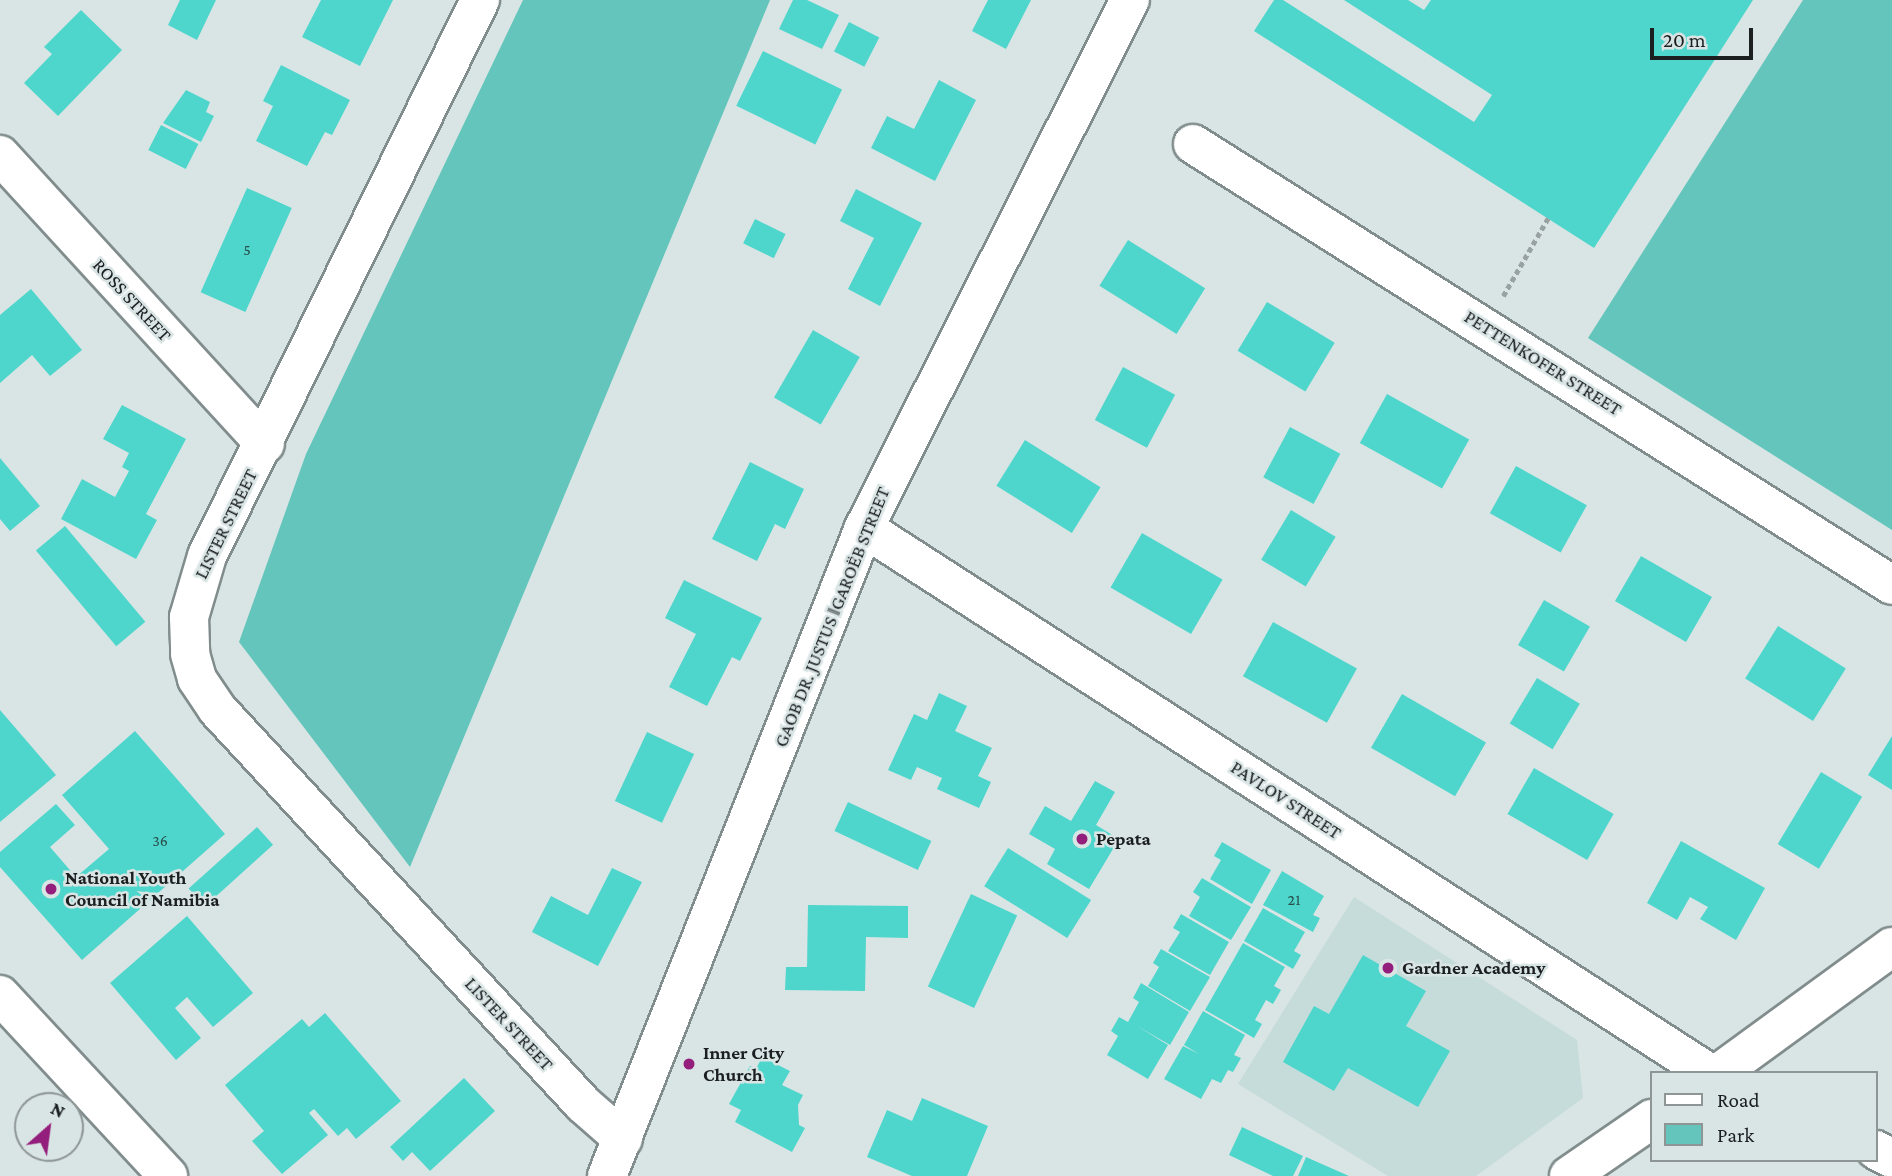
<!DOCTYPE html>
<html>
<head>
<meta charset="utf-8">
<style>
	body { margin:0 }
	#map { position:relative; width:1892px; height:1176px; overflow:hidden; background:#d9e5e4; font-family:"Crimson Pro",serif }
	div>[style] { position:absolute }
	.built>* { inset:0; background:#c6dcda }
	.green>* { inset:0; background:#63c5bc }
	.building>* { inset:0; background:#4fd6cc; transform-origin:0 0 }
	.path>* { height:4.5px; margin-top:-2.25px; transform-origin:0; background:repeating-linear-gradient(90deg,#98a2a1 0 5px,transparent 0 8.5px) }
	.roads { filter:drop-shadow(2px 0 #818d8c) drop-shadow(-2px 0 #818d8c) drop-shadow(0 2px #818d8c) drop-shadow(0 -2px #818d8c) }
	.minor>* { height:38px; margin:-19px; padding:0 19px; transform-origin:19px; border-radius:19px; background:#fff }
	.major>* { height:38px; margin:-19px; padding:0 19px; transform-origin:19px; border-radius:19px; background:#fff }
	.dots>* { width:19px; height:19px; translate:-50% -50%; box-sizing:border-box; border:4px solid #d9e5e4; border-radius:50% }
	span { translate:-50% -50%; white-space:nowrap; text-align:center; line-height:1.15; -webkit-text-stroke:5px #d9e5e4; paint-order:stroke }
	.number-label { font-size:16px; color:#284d4a }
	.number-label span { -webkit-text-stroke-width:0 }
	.street-label { font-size:19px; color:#1b1f1f }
	.poi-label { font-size:19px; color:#1b1f1f; font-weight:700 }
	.left { translate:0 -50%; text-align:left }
	.legend { position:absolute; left:1650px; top:1071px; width:228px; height:91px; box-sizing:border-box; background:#d9e5e4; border:2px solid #8d9695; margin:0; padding:9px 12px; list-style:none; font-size:21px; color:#1b1f1f }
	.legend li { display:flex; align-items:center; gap:14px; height:35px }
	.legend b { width:35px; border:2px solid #8d9695 }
	.north { position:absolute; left:14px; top:1092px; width:70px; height:70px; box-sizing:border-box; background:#d9e5e4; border:2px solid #8d9695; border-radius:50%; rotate:28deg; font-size:19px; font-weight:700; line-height:28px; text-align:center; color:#1b1f1f }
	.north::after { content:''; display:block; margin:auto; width:24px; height:32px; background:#941e7c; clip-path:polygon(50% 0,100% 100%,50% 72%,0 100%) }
	.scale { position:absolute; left:1650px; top:28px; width:103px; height:32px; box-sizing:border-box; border:4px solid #1b1f1f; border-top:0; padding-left:9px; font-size:21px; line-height:24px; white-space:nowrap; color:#1b1f1f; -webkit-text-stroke:5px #d9e5e4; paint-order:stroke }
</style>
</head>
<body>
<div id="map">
	<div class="built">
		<div style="clip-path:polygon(1354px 897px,1577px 1040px,1583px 1098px,1476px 1176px,1388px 1176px,1238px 1084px)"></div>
	</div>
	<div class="green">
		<div style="clip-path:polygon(523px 0,770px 0,410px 867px,239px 642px,306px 454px)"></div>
		<div style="clip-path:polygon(1803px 0,1892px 0,1892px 530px,1588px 338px)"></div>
	</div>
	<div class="building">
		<div style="clip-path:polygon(180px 0,216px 0,197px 40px,168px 25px)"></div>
		<div style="clip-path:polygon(321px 0,393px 0,360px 66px,302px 37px)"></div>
		<div style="clip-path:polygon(793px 0,807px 0,839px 15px,822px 49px,779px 29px)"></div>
		<div style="clip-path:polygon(988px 0,1031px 0,1006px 49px,972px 31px)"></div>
		<div style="clip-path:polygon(1274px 0,1283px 0,1474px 122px,1492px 95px,1344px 0,1408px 0,1424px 10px,1431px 0,1753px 0,1594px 248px,1254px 31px)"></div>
		<div style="clip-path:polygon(81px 10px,122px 50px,58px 116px,24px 83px,52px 54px,44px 47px)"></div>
		<div style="left:849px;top:22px;width:34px;height:33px;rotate:27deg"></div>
		<div style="left:763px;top:51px;width:88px;height:61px;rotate:26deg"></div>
		<div style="clip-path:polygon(281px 65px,350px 100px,332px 135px,325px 132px,307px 166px,256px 141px,273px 106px,263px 101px)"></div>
		<div style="clip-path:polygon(939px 80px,976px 100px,935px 181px,871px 148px,887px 116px,914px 129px)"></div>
		<div style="clip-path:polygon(186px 90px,210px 102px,206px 112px,214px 116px,201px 142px,163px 123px)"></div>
		<div style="left:161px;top:125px;width:42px;height:28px;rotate:27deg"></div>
		<div style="left:247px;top:188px;width:49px;height:114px;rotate:24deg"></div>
		<div style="clip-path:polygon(856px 189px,922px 223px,880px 306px,848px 289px,874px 238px,840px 221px)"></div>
		<div style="left:755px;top:219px;width:34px;height:27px;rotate:26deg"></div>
		<div style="left:1128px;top:240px;width:91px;height:54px;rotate:32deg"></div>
		<div style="clip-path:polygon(31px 289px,82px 350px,50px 376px,32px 355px,0 383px,0 315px)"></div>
		<div style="left:1267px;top:302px;width:79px;height:57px;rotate:31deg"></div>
		<div style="left:813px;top:330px;width:54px;height:78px;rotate:30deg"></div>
		<div style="left:1123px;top:367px;width:59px;height:60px;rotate:28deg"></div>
		<div style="left:1387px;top:394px;width:94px;height:56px;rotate:29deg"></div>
		<div style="clip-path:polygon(122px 405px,186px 439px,146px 514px,157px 520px,136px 559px,61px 519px,82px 479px,115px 497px,129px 471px,122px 467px,129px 453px,103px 439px)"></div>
		<div style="left:1290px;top:427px;width:57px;height:57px;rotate:28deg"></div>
		<div style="left:1025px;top:440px;width:89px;height:54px;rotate:32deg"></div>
		<div style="clip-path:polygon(0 458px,40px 506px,10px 531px,0 519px)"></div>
		<div style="clip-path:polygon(750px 462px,804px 489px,785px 529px,775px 524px,757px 561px,712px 539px)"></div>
		<div style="left:1516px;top:466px;width:81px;height:54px;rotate:29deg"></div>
		<div style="left:1291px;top:510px;width:52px;height:58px;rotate:31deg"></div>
		<div style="left:65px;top:526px;width:125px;height:38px;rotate:50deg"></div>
		<div style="left:1142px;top:533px;width:93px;height:63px;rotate:30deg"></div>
		<div style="left:1641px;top:556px;width:82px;height:52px;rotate:30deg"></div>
		<div style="clip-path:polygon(684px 580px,762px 618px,740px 661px,732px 657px,707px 706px,669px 687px,696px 634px,665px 618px)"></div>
		<div style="left:1544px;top:600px;width:53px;height:52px;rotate:30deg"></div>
		<div style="left:1273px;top:622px;width:96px;height:62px;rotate:29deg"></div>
		<div style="left:1778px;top:626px;width:80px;height:62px;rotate:32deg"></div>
		<div style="left:1537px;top:678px;width:50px;height:53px;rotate:31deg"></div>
		<div style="clip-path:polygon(939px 693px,967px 706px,955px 731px,992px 748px,978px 776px,991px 782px,979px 808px,937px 789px,942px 778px,917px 767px,911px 780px,888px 770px,914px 714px,927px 720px)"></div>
		<div style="left:1402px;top:694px;width:97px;height:62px;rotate:30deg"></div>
		<div style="clip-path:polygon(0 710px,56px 775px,0 822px)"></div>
		<div style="clip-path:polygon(135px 731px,225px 834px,82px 960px,0 867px,0 852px,56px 804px,75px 825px,50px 847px,76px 877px,109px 849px,62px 795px)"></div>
		<div style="left:647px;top:732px;width:52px;height:76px;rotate:25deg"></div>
		<div style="clip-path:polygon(1892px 736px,1892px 790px,1868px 775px)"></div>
		<div style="left:1534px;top:768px;width:92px;height:53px;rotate:30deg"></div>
		<div style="left:1821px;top:772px;width:48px;height:84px;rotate:31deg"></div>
		<div style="clip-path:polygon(1095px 781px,1115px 792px,1096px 825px,1119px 839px,1089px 889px,1047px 864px,1055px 849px,1029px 834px,1045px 806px,1071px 821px)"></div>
		<div style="left:848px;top:802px;width:92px;height:32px;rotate:25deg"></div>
		<div style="left:257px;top:827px;width:24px;height:92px;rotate:48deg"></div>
		<div style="clip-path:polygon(1681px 841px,1765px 888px,1736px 940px,1700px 919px,1708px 907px,1690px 897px,1677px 920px,1647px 903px)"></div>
		<div style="clip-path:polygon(1222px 842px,1271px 870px,1252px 904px,1210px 879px,1221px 860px,1214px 856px)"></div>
		<div style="left:1008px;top:848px;width:98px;height:45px;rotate:32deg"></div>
		<div style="clip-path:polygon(612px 868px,642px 882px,598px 966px,532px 932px,551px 896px,588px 915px)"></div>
		<div style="clip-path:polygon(1282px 871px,1324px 896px,1313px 915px,1320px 918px,1313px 932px,1263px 905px)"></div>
		<div style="clip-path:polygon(1202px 878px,1251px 907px,1231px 940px,1189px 916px,1200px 897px,1193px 892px)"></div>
		<div style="left:971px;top:894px;width:51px;height:102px;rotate:25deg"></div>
		<div style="clip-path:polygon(808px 905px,908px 906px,908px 938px,866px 937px,865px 991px,785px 990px,786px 967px,807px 967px)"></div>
		<div style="clip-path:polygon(1263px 908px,1305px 932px,1294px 951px,1301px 955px,1293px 969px,1244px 941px)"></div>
		<div style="clip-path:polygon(1181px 914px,1229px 942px,1210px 975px,1168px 951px,1180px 932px,1173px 928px)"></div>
		<div style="clip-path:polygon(187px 916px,253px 993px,213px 1027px,187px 997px,175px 1008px,201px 1038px,176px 1060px,110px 983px)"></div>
		<div style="clip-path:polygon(1243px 943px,1285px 967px,1274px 986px,1281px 990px,1273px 1004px,1266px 1000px,1255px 1020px,1262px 1024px,1254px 1038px,1205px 1010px)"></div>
		<div style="clip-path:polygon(1161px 949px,1210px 977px,1190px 1011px,1148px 986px,1159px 967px,1153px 963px)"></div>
		<div style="clip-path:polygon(1363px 955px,1426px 991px,1406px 1026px,1450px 1051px,1418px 1107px,1348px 1068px,1334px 1091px,1283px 1062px,1314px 1006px,1329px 1014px)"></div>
		<div style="clip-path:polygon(1141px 983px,1189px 1012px,1170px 1045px,1137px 1026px,1168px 1045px,1148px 1079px,1107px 1055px,1118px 1036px,1111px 1031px,1119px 1017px,1128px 1022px,1139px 1002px,1133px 998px)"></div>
		<div style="clip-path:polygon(1203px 1011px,1245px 1035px,1234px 1055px,1241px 1058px,1233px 1072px,1228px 1070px,1221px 1083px,1212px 1079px,1201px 1099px,1164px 1079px,1183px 1046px,1199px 1054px,1184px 1045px)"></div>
		<div style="clip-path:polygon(325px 1013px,401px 1101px,356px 1139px,347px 1128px,338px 1136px,314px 1109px,309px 1113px,328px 1135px,282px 1174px,252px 1141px,264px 1131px,225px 1085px,302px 1019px,309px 1027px)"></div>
		<div style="clip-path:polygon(762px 1057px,790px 1071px,782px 1085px,803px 1095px,798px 1105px,799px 1125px,805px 1128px,792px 1152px,735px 1122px,741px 1110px,729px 1104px,750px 1066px,756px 1069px)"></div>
		<div style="clip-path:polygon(464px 1078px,495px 1111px,430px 1171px,412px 1152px,403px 1161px,390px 1147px)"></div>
		<div style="clip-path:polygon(922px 1098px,988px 1126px,967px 1176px,912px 1176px,867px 1157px,887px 1110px,912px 1121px)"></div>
		<div style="clip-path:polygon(1242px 1127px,1303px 1156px,1293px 1176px,1273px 1176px,1229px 1155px)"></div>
		<div style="clip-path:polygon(1306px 1157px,1349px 1176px,1298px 1176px)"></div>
	</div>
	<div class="path">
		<div style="left:1503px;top:296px;width:90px;rotate:-60deg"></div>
	</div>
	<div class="roads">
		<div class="minor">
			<div style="left:480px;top:0;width:619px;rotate:116.15deg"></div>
			<div style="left:207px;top:556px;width:64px;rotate:106.4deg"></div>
			<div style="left:189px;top:617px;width:37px;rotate:88deg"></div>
			<div style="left:190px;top:654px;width:26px;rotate:74deg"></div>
			<div style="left:197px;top:679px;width:36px;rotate:56deg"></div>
			<div style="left:217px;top:709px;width:538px;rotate:47.18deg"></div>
			<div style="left:583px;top:1104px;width:53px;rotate:41.2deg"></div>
			<div style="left:1193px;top:144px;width:826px;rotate:32.25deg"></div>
			<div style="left:0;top:155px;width:392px;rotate:47.5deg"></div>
			<div style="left:864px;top:528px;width:1006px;rotate:32.82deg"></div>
			<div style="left:1719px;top:1073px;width:214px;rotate:-36.1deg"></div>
			<div style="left:1876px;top:1150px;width:18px;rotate:27deg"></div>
			<div style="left:607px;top:1176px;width:697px;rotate:-68.37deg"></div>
			<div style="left:864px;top:528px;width:591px;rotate:-63.26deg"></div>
			<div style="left:1569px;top:1176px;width:101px;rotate:-34.5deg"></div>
		</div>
		<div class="major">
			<div style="left:0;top:995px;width:247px;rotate:47.1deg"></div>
		</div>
	</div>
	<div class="dots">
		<div style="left:1082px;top:839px;background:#941e7c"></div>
		<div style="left:51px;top:889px;background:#941e7c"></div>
		<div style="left:1388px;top:968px;background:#941e7c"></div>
		<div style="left:689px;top:1064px;background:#941e7c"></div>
	</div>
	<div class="number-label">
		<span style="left:247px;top:250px">5</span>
		<span style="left:160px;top:841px">36</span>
		<span style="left:1294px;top:900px">21</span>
	</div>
	<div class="street-label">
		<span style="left:132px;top:300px;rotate:47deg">ROSS STREET</span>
		<span style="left:1543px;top:363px;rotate:32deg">PETTENKOFER STREET</span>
		<span style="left:226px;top:524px;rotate:-64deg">LISTER STREET</span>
		<span style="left:832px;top:617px;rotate:-68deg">GAOB DR. JUSTUS ǁGAROËB STREET</span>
		<span style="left:1286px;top:800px;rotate:33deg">PAVLOV STREET</span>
		<span style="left:509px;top:1024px;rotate:47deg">LISTER STREET</span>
	</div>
	<div class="poi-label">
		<span class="left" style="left:1096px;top:839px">Pepata</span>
		<span class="left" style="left:65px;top:889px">National Youth<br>Council of Namibia</span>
		<span class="left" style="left:1402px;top:968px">Gardner Academy</span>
		<span class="left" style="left:703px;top:1064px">Inner City<br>Church</span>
	</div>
	<ul class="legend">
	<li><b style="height:9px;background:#fff"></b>Road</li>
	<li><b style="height:19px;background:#63c5bc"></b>Park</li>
	</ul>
	<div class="north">N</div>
	<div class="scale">20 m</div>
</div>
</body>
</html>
